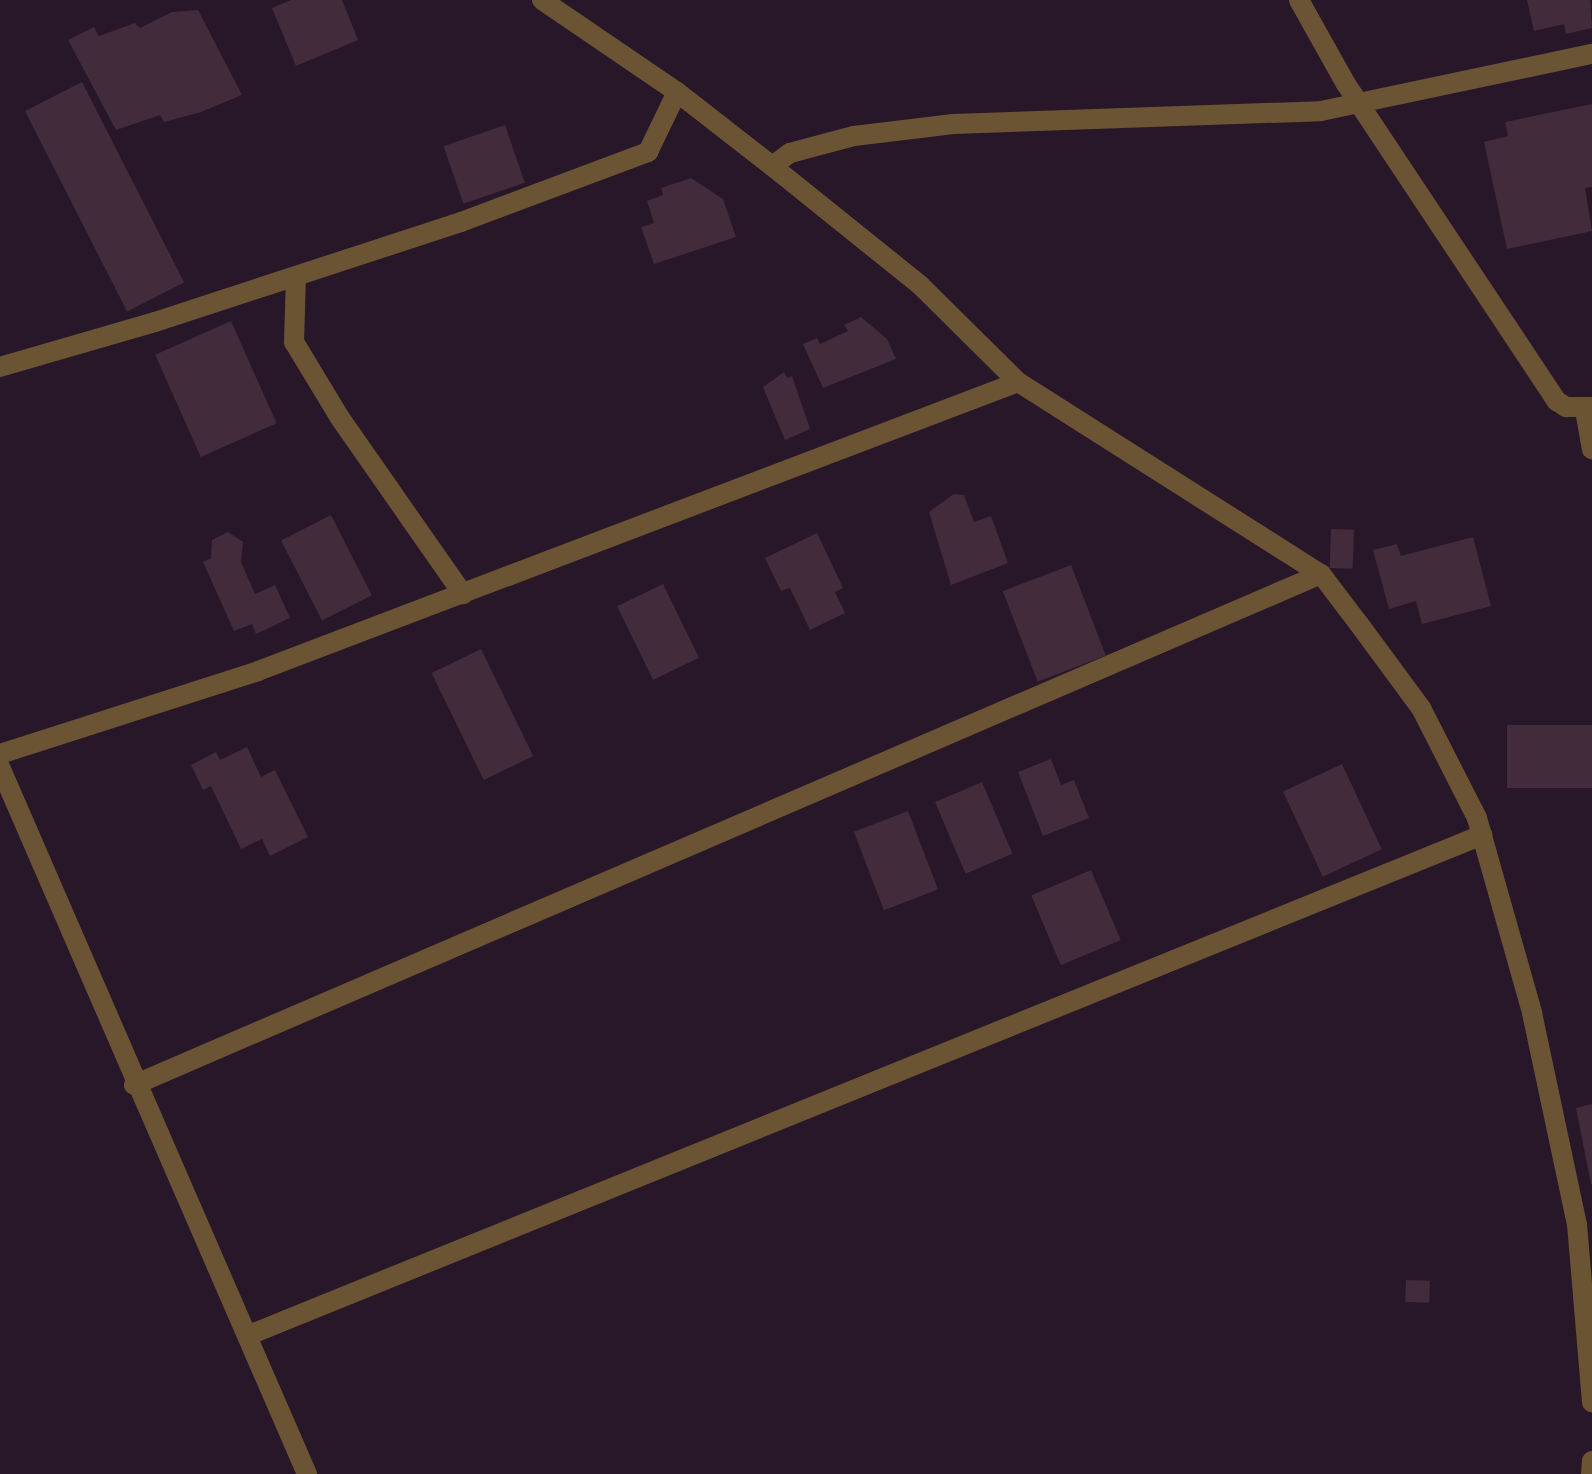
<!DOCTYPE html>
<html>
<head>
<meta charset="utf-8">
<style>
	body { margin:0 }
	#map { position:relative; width:1592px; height:1474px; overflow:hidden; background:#281729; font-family:Manrope,sans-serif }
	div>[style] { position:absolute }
	.building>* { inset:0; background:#422b3b; transform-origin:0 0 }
	.street>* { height:20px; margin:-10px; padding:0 10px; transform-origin:10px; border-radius:10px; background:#6b5433 }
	span { translate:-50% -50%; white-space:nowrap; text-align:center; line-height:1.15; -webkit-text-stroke:6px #281729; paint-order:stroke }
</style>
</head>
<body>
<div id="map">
	<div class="building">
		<div style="clip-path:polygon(291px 0,342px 0,358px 40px,296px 66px,272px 8px)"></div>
		<div style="clip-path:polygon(1527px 0,1590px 0,1592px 28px,1566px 34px,1564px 24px,1534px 31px)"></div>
		<div style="clip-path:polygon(198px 10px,242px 95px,201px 112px,164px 122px,160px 115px,116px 130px,68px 40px,94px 27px,99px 36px,135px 23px,140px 28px,172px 12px)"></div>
		<div style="left:82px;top:82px;width:225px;height:64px;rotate:63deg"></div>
		<div style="clip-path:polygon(1592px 104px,1592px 187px,1585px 188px,1592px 231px,1507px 249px,1484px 142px,1508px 136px,1505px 122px)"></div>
		<div style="left:505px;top:125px;width:61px;height:65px;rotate:71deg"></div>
		<div style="clip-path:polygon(691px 178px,723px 199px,736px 237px,654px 264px,641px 227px,654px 223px,647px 201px,663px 195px,661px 188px)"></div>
		<div style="clip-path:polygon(861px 317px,887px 339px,896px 359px,823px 388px,803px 344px,817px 338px,820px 344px,848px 331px,844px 325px)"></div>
		<div style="left:231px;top:321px;width:112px;height:83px;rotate:66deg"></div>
		<div style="clip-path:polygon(784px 372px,787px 378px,792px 376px,810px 429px,785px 440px,763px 387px)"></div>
		<div style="clip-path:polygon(954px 494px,964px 495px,974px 522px,991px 516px,1008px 563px,951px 585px,929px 512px)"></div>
		<div style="left:331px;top:515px;width:90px;height:56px;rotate:63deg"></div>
		<div style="left:1331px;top:529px;width:23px;height:39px;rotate:2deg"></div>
		<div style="clip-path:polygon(228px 532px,243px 542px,241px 562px,255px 594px,275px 585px,290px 618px,256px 634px,252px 624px,234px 631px,203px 562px,211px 558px,212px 540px)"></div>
		<div style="clip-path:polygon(817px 533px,843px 588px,835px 592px,845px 613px,810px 630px,790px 588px,781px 591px,765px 558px)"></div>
		<div style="clip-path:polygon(1473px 537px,1491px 606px,1422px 624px,1416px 601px,1389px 609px,1373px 550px,1397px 544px,1401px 556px)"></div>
		<div style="left:1071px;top:565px;width:97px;height:73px;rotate:69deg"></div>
		<div style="left:663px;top:584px;width:82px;height:51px;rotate:64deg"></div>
		<div style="left:481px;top:649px;width:119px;height:55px;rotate:64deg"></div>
		<div style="left:1592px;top:725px;width:63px;height:85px;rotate:90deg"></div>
		<div style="clip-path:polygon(247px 747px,261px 777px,275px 770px,308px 837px,270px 856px,262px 839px,241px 849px,211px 786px,203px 790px,191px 765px,216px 752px,220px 760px)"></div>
		<div style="clip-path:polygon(1051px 759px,1061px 785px,1074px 780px,1089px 818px,1043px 836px,1018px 772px)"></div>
		<div style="left:1342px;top:764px;width:94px;height:65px;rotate:65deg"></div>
		<div style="left:982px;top:782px;width:78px;height:51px;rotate:67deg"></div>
		<div style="left:908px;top:811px;width:84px;height:58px;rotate:69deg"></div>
		<div style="left:1091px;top:870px;width:76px;height:65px;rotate:67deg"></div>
		<div style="clip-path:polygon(1592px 1104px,1592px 1184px,1591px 1184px,1576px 1108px)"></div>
		<div style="left:1406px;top:1280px;width:24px;height:22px;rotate:2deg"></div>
	</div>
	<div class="street">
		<div style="left:542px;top:0;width:163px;rotate:34.3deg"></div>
		<div style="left:677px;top:92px;width:120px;rotate:37.9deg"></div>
		<div style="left:772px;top:166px;width:190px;rotate:38.8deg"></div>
		<div style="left:920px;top:285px;width:138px;rotate:44.7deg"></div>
		<div style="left:1018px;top:382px;width:359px;rotate:32.4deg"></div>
		<div style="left:1321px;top:574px;width:63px;rotate:52.8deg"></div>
		<div style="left:1359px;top:624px;width:104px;rotate:53.6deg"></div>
		<div style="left:1421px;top:708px;width:123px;rotate:63deg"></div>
		<div style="left:1477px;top:818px;width:203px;rotate:74.2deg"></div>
		<div style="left:1532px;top:1013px;width:216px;rotate:78deg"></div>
		<div style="left:1577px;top:1224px;width:179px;rotate:85.2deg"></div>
		<div style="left:1299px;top:0;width:96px;rotate:60.8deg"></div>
		<div style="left:1346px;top:84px;width:381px;rotate:56.4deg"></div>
		<div style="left:1557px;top:401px;width:11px;rotate:34deg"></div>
		<div style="left:1566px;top:407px;width:26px"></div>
		<div style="left:772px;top:166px;width:22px;rotate:-36deg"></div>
		<div style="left:790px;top:153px;width:66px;rotate:-14.9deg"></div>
		<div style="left:854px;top:136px;width:100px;rotate:-6.9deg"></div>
		<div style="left:953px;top:124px;width:368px;rotate:-2deg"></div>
		<div style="left:1321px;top:111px;width:277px;rotate:-11.9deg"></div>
		<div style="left:296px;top:276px;width:66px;rotate:91.7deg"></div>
		<div style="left:294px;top:342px;width:89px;rotate:58.8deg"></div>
		<div style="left:340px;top:418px;width:215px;rotate:55.1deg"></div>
		<div style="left:0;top:367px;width:161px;rotate:-16.2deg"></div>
		<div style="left:155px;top:322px;width:322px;rotate:-18.1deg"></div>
		<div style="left:461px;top:222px;width:200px;rotate:-20.5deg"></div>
		<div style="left:648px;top:152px;width:67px;rotate:-64.2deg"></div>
		<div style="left:1585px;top:410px;width:40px;rotate:80deg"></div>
		<div style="left:0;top:754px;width:271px;rotate:-17.8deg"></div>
		<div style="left:258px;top:671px;width:813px;rotate:-20.82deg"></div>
		<div style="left:0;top:767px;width:771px;rotate:66.53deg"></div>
		<div style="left:134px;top:1085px;width:1292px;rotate:-23.29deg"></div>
		<div style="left:249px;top:1335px;width:1331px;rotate:-22.07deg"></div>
		<div style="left:1591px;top:1474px;width:13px;rotate:-86deg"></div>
	</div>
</div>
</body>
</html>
